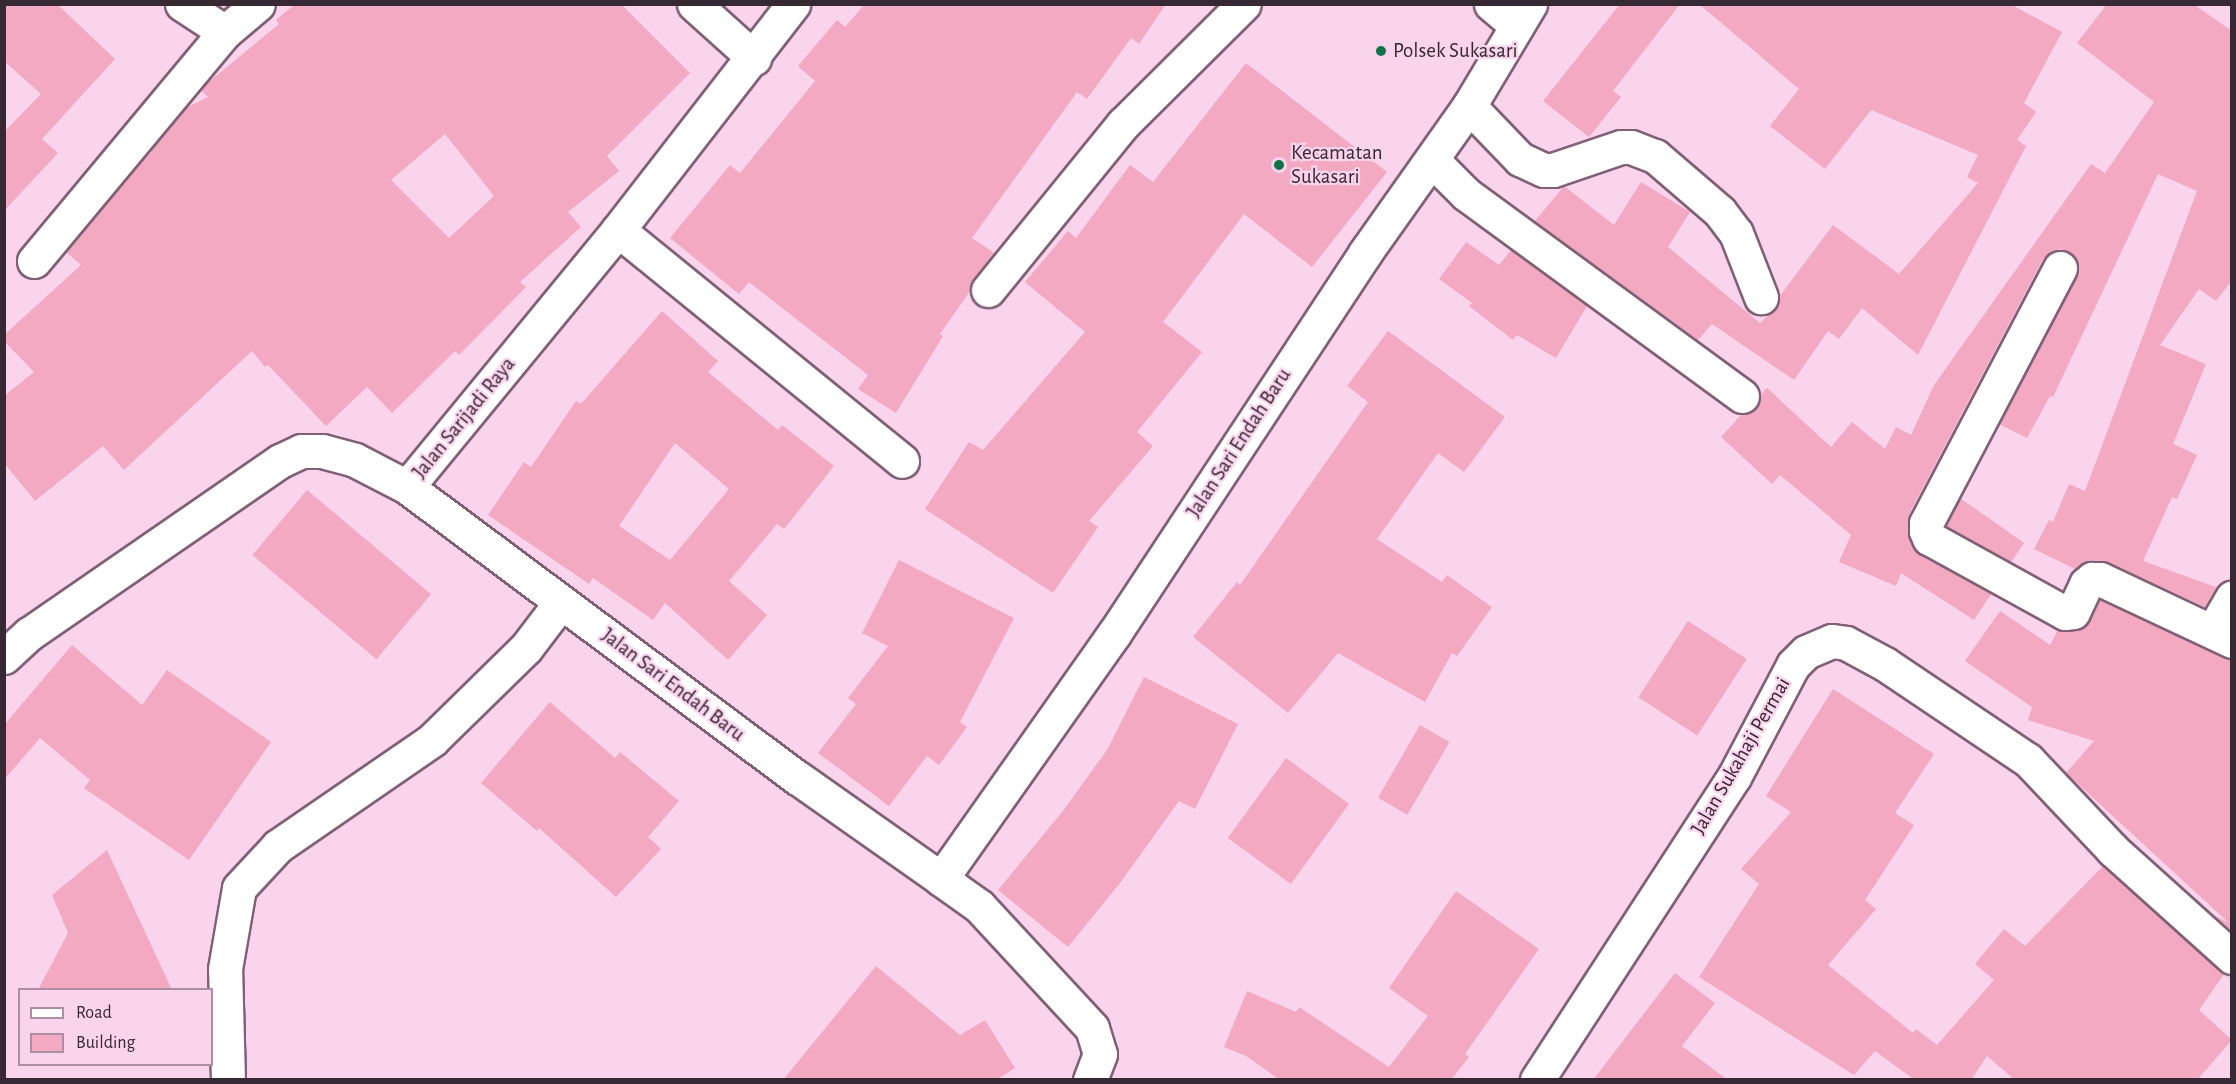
<!DOCTYPE html>
<html>
<head>
<meta charset="utf-8">
<style>
	body { margin:0 }
	#map { position:relative; width:2236px; height:1084px; overflow:hidden; background:#fad3ed; font-family:"Alegreya Sans",sans-serif }
	div>[style] { position:absolute }
	.building>* { inset:0; background:#f2a9c1; transform-origin:0 0 }
	.roads { filter:drop-shadow(2px 0 #816076) drop-shadow(-2px 0 #816076) drop-shadow(0 2px #816076) drop-shadow(0 -2px #816076) }
	.minor>* { height:33px; margin:-16.5px; padding:0 16.5px; transform-origin:16.5px; border-radius:16.5px; background:#fff }
	.major>* { height:33px; margin:-16.5px; padding:0 16.5px; transform-origin:16.5px; border-radius:16.5px; background:#fff }
	.dots>* { width:16px; height:16px; translate:-50% -50%; box-sizing:border-box; border:3px solid #fad3ed; border-radius:50% }
	span { translate:-50% -50%; white-space:nowrap; text-align:center; line-height:1.15; -webkit-text-stroke:4.5px #fad3ed; paint-order:stroke }
	.poi-label { font-size:21px; color:#372933 }
	.left { translate:0 -50%; text-align:left }
	.street-label { font-size:21px; color:#372933 }
	.frame { position:absolute; inset:0; border:6px solid #372933; pointer-events:none }
	.legend { position:absolute; left:18px; top:988px; width:195px; height:78px; box-sizing:border-box; background:#fad3ed; border:2px solid #ac8fa3; margin:0; padding:8px 10px; list-style:none; font-size:18px; color:#372933 }
	.legend li { display:flex; align-items:center; gap:12px; height:30px }
	.legend b { width:30px; border:2px solid #ac8fa3 }
</style>
</head>
<body>
<div id="map">
	<div class="building">
		<div style="clip-path:polygon(4px 4px,57px 4px,115px 59px,42px 139px,58px 153px,4px 211px,4px 132px,41px 94px,4px 61px)"></div>
		<div style="clip-path:polygon(evenodd,295px 4px,621px 4px,690px 73px,607px 156px,619px 171px,568px 212px,581px 227px,520px 282px,526px 287px,459px 355px,455px 351px,392px 413px,367px 387px,326px 426px,268px 365px,265px 367px,252px 351px,124px 470px,103px 446px,35px 501px,4px 463px,4px 396px,34px 372px,4px 341px,4px 335px,81px 265px,66px 252px,141px 162px,152px 152px,150px 151px,186px 108px,208px 97px,201px 90px,205px 85px,279px 24px,276px 20px,295px 4px,445px 134px,494px 196px,449px 238px,391px 180px,445px 134px)"></div>
		<div style="clip-path:polygon(865px 4px,1166px 4px,1139px 44px,1131px 38px,1087px 99px,1077px 92px,972px 238px,994px 253px,973px 279px,970px 291px,940px 334px,943px 336px,896px 413px,858px 389px,868px 375px,749px 282px,739px 294px,670px 238px,730px 165px,740px 173px,815px 81px,798px 66px,837px 20px,845px 27px)"></div>
		<div style="clip-path:polygon(1620px 4px,1680px 4px,1613px 91px,1621px 97px,1589px 137px,1543px 101px)"></div>
		<div style="clip-path:polygon(1699px 4px,2010px 4px,2062px 32px,2024px 103px,2036px 112px,2017px 140px,2026px 146px,1918px 355px,1862px 308px,1839px 339px,1828px 331px,1794px 380px,1712px 324px,1698px 340px,1535px 221px,1564px 186px,1614px 225px,1641px 182px,1690px 212px,1668px 247px,1760px 323px,1776px 308px,1779px 297px,1833px 225px,1899px 274px,1978px 183px,1967px 177px,1978px 155px,1871px 110px,1825px 169px,1770px 126px,1799px 89px)"></div>
		<div style="clip-path:polygon(2107px 4px,2193px 4px,2232px 31px,2232px 280px,2216px 301px,2199px 289px,2160px 345px,2206px 364px,2173px 444px,2197px 455px,2177px 499px,2172px 497px,2143px 561px,2216px 587px,2205px 607px,2108px 562px,2091px 560px,2075px 569px,2034px 549px,2049px 520px,2053px 522px,2069px 484px,2085px 491px,2197px 191px,2158px 174px,2053px 397px,2050px 396px,2027px 438px,1999px 424px,2077px 276px,2079px 267px,2076px 259px,2069px 252px,2060px 249px,2051px 252px,2043px 259px,1909px 514px,1909px 538px,1919px 554px,1991px 594px,1974px 620px,1901px 573px,1896px 586px,1839px 562px,1851px 535px,1780px 475px,1772px 484px,1721px 437px,1742px 414px,1757px 408px,1760px 395px,1767px 388px,1831px 447px,1852px 422px,1885px 449px,1896px 427px,1911px 435px,1934px 385px,2091px 164px,2105px 173px,2154px 102px,2077px 43px)"></div>
		<div style="clip-path:polygon(1246px 63px,1387px 172px,1312px 267px,1244px 214px,1163px 322px,1202px 352px,1137px 432px,1153px 446px,1089px 521px,1098px 527px,1053px 593px,925px 509px,969px 442px,983px 450px,1085px 332px,1025px 282px,1068px 231px,1076px 238px,1130px 165px,1153px 182px)"></div>
		<div style="clip-path:polygon(1466px 242px,1499px 265px,1511px 250px,1587px 306px,1556px 358px,1517px 335px,1513px 340px,1469px 306px,1472px 303px,1439px 279px)"></div>
		<div style="clip-path:polygon(evenodd,662px 311px,718px 361px,708px 372px,778px 430px,782px 425px,834px 466px,784px 529px,777px 524px,729px 581px,767px 615px,728px 660px,665px 603px,653px 620px,593px 578px,589px 584px,488px 515px,524px 462px,531px 467px,576px 401px,581px 404px,662px 311px,675px 443px,729px 489px,670px 560px,619px 526px,675px 443px)"></div>
		<div style="clip-path:polygon(1388px 331px,1505px 417px,1464px 472px,1438px 453px,1377px 539px,1442px 582px,1447px 575px,1492px 607px,1457px 656px,1452px 653px,1425px 702px,1338px 653px,1288px 713px,1193px 637px,1237px 582px,1240px 585px,1368px 402px,1347px 386px)"></div>
		<div style="left:307px;top:490px;width:162px;height:85px;rotate:40deg"></div>
		<div style="clip-path:polygon(1960px 498px,2024px 543px,2011px 562px,1946px 526px)"></div>
		<div style="clip-path:polygon(899px 560px,1014px 618px,960px 722px,967px 727px,939px 765px,927px 756px,889px 806px,818px 753px,856px 704px,848px 698px,888px 646px,862px 633px)"></div>
		<div style="clip-path:polygon(2099px 599px,2232px 659px,2232px 931px,2213px 915px,2229px 923px,2066px 773px,2094px 741px,2028px 720px,2032px 707px,1965px 661px,2000px 611px,2050px 645px,2058px 630px,2067px 632px,2084px 627px)"></div>
		<div style="left:1688px;top:621px;width:70px;height:91px;rotate:33deg"></div>
		<div style="clip-path:polygon(72px 645px,142px 705px,167px 670px,271px 742px,189px 860px,84px 788px,90px 780px,40px 738px,4px 780px,4px 725px)"></div>
		<div style="clip-path:polygon(1144px 677px,1238px 724px,1195px 809px,1179px 801px,1120px 883px,1068px 947px,998px 890px,1062px 812px,1107px 750px)"></div>
		<div style="clip-path:polygon(1833px 689px,1934px 754px,1895px 813px,1914px 825px,1865px 900px,1876px 909px,1828px 965px,1913px 1033px,1916px 1029px,1937px 1045px,1994px 980px,1975px 964px,2004px 929px,2025px 946px,2103px 866px,2224px 974px,2199px 1010px,2232px 1040px,2197px 1080px,2015px 1080px,1987px 1056px,1971px 1080px,1915px 1080px,1875px 1051px,1854px 1075px,1699px 977px,1759px 884px,1741px 869px,1791px 812px,1766px 796px)"></div>
		<div style="clip-path:polygon(550px 702px,615px 758px,620px 752px,679px 801px,648px 837px,661px 849px,616px 897px,539px 828px,537px 831px,481px 783px)"></div>
		<div style="left:1420px;top:725px;width:34px;height:84px;rotate:30deg"></div>
		<div style="left:1286px;top:758px;width:78px;height:99px;rotate:36deg"></div>
		<div style="clip-path:polygon(107px 850px,172px 990px,38px 990px,68px 933px,52px 895px)"></div>
		<div style="clip-path:polygon(1456px 891px,1539px 949px,1465px 1054px,1469px 1057px,1451px 1080px,1280px 1080px,1246px 1056px,1224px 1047px,1247px 991px,1296px 1012px,1299px 1007px,1389px 1067px,1428px 1016px,1389px 988px)"></div>
		<div style="clip-path:polygon(876px 966px,960px 1035px,985px 1020px,1015px 1068px,996px 1080px,783px 1080px)"></div>
		<div style="clip-path:polygon(1675px 973px,1715px 1003px,1682px 1046px,1728px 1080px,1593px 1080px)"></div>
	</div>
	<div class="roads">
		<div class="minor">
			<div style="left:182px;top:4px;width:51px;rotate:33.1deg"></div>
			<div style="left:694px;top:4px;width:81px;rotate:42deg"></div>
			<div style="left:1469px;top:106px;width:74px;rotate:46.1deg"></div>
			<div style="left:1520px;top:159px;width:26px;rotate:25deg"></div>
			<div style="left:1544px;top:170px;width:9px"></div>
			<div style="left:1553px;top:170px;width:72px;rotate:-18.7deg"></div>
			<div style="left:1621px;top:147px;width:10px"></div>
			<div style="left:1631px;top:147px;width:26px;rotate:21deg"></div>
			<div style="left:1655px;top:156px;width:86px;rotate:40.7deg"></div>
			<div style="left:1720px;top:212px;width:26px;rotate:53deg"></div>
			<div style="left:1736px;top:233px;width:69px;rotate:68.7deg"></div>
			<div style="left:1432px;top:160px;width:48px;rotate:45deg"></div>
			<div style="left:1466px;top:194px;width:342px;rotate:36.2deg"></div>
			<div style="left:618px;top:230px;width:366px;rotate:39.1deg"></div>
			<div style="left:34px;top:261px;width:298px;rotate:-50.2deg"></div>
			<div style="left:225px;top:32px;width:43px;rotate:-40.3deg"></div>
			<div style="left:2060px;top:268px;width:288px;rotate:117.7deg"></div>
			<div style="left:1926px;top:523px;width:8px;rotate:90deg"></div>
			<div style="left:1926px;top:531px;width:8px;rotate:67deg"></div>
			<div style="left:1929px;top:538px;width:155px;rotate:28.9deg"></div>
			<div style="left:2065px;top:613px;width:8px;rotate:-7deg"></div>
			<div style="left:2073px;top:612px;width:31px;rotate:-65deg"></div>
			<div style="left:2086px;top:584px;width:8px;rotate:-40deg"></div>
			<div style="left:2092px;top:579px;width:8px"></div>
			<div style="left:2100px;top:579px;width:146px;rotate:25.2deg"></div>
			<div style="left:988px;top:290px;width:214px;rotate:-50.9deg"></div>
			<div style="left:1123px;top:124px;width:170px;rotate:-44.8deg"></div>
			<div style="left:2215px;top:627px;width:34px;rotate:-60deg"></div>
			<div style="left:941px;top:879px;width:47px;rotate:35.4deg"></div>
			<div style="left:979px;top:906px;width:166px;rotate:47.2deg"></div>
			<div style="left:1092px;top:1028px;width:27px;rotate:73deg"></div>
			<div style="left:1100px;top:1054px;width:28px;rotate:111deg"></div>
			<div style="left:228px;top:1080px;width:111px;rotate:-91.5deg"></div>
			<div style="left:225px;top:969px;width:82px;rotate:-80.2deg"></div>
			<div style="left:239px;top:888px;width:57px;rotate:-47.1deg"></div>
			<div style="left:278px;top:846px;width:187px;rotate:-34.5deg"></div>
			<div style="left:432px;top:740px;width:132px;rotate:-44.4deg"></div>
			<div style="left:526px;top:648px;width:58px;rotate:-52.7deg"></div>
			<div style="left:1537px;top:1080px;width:361px;rotate:-57deg"></div>
			<div style="left:1734px;top:777px;width:127px;rotate:-62.2deg"></div>
			<div style="left:1793px;top:665px;width:18px;rotate:-45deg"></div>
			<div style="left:1806px;top:652px;width:28px;rotate:-23deg"></div>
			<div style="left:1832px;top:641px;width:14px;rotate:8deg"></div>
			<div style="left:1846px;top:643px;width:44px;rotate:28.3deg"></div>
			<div style="left:1885px;top:664px;width:172px;rotate:33.9deg"></div>
			<div style="left:2028px;top:760px;width:124px;rotate:46.6deg"></div>
			<div style="left:2113px;top:850px;width:160px;rotate:42deg"></div>
		</div>
		<div class="major">
			<div style="left:1491px;top:4px;width:33px;rotate:40deg"></div>
			<div style="left:407px;top:487px;width:333px;rotate:-50.6deg"></div>
			<div style="left:618px;top:230px;width:286px;rotate:-52.2deg"></div>
			<div style="left:4px;top:657px;width:34px;rotate:-43deg"></div>
			<div style="left:29px;top:634px;width:305px;rotate:-34.6deg"></div>
			<div style="left:280px;top:461px;width:23px;rotate:-25deg"></div>
			<div style="left:301px;top:451px;width:21px"></div>
			<div style="left:322px;top:451px;width:34px;rotate:15deg"></div>
			<div style="left:355px;top:460px;width:59px;rotate:27.4deg"></div>
			<div style="left:407px;top:487px;width:487px;rotate:36.7deg"></div>
			<div style="left:798px;top:778px;width:175px;rotate:35.2deg"></div>
			<div style="left:941px;top:879px;width:300px;rotate:-54.8deg"></div>
			<div style="left:1114px;top:634px;width:456px;rotate:-56.6deg"></div>
			<div style="left:1365px;top:253px;width:180px;rotate:-54.7deg"></div>
			<div style="left:1469px;top:106px;width:119px;rotate:-59.1deg"></div>
		</div>
	</div>
	<div class="dots">
		<div style="left:1381px;top:51px;background:#117249"></div>
		<div style="left:1279px;top:165px;background:#117249"></div>
	</div>
	<div class="poi-label">
		<span class="left" style="left:1393px;top:51px">Polsek Sukasari</span>
		<span class="left" style="left:1291px;top:165px">Kecamatan<br>Sukasari</span>
	</div>
	<div class="street-label">
		<span style="left:464px;top:418px;rotate:-51deg">Jalan Sarijadi Raya</span>
		<span style="left:1239px;top:443px;rotate:-57deg">Jalan Sari Endah Baru</span>
		<span style="left:673px;top:685px;rotate:37deg">Jalan Sari Endah Baru</span>
		<span style="left:1741px;top:756px;rotate:-60deg">Jalan Sukahaji Permai</span>
	</div>
	<div class="frame"></div>
	<ul class="legend">
	<li><b style="height:8px;background:#fff"></b>Road</li>
	<li><b style="height:16px;background:#f2a9c1"></b>Building</li>
	</ul>
</div>
</body>
</html>
